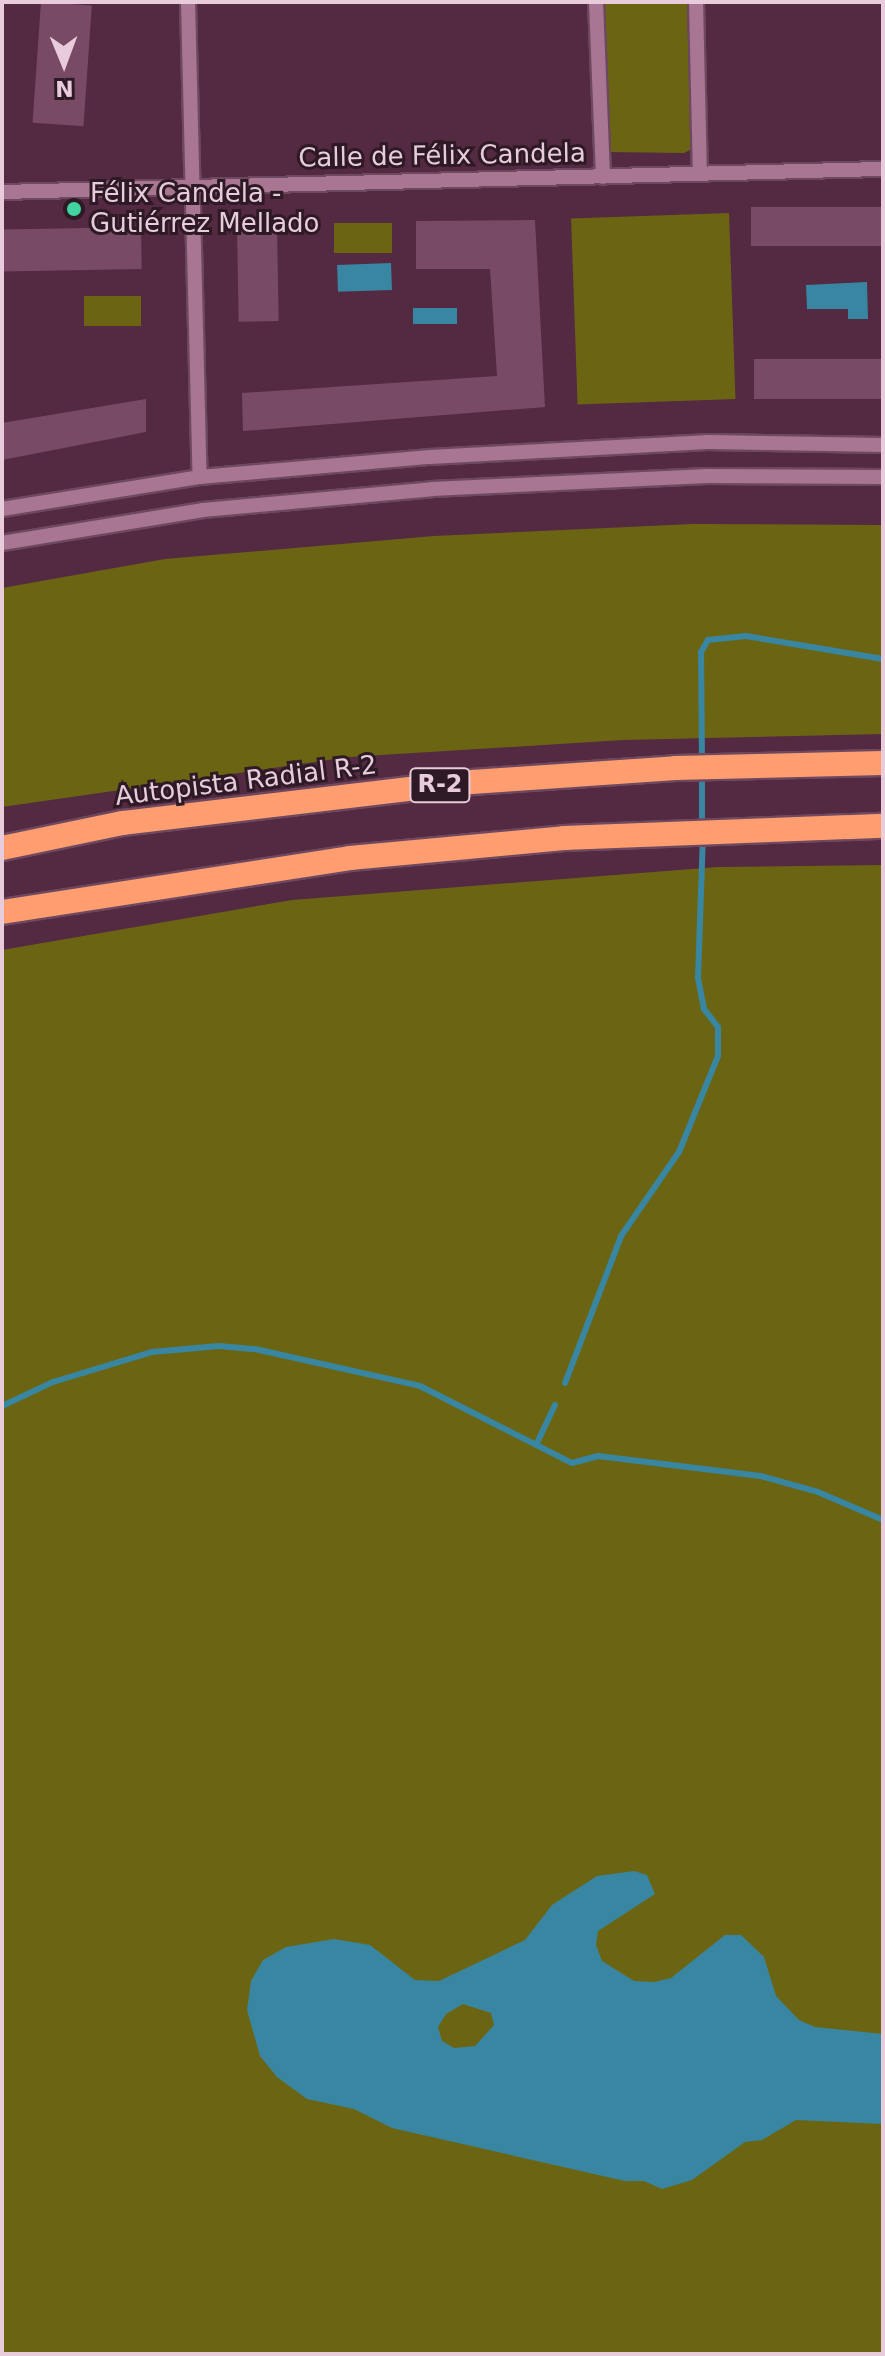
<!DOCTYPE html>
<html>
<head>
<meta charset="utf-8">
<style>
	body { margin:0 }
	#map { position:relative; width:885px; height:2356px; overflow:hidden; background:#542942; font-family:"DejaVu Sans",sans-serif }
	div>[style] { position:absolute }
	.green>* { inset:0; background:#6b6513; transform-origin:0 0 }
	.water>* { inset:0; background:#3886a2; transform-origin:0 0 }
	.stream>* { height:6px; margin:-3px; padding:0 3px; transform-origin:3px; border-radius:3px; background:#3886a2 }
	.building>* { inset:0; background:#794a65; transform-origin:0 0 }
	.roads { filter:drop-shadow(2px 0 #6d485e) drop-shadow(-2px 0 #6d485e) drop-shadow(0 2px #6d485e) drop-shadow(0 -2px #6d485e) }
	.minor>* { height:14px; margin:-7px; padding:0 7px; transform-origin:7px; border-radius:7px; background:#a87692 }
	.highway>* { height:24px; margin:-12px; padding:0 12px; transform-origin:12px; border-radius:12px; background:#fd9d70 }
	.dots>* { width:22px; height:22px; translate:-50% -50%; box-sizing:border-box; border:4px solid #2e1a25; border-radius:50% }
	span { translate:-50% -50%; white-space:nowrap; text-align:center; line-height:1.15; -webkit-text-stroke:6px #2e1a25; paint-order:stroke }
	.shield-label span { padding:2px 6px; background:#2e1a25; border:2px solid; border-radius:6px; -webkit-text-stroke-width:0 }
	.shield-label { font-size:24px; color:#e8ccdb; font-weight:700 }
	.street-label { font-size:26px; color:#e8ccdb }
	.poi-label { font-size:26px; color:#e8ccdb }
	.left { translate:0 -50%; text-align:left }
	.frame { position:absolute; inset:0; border:4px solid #e8ccdb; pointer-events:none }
	.north { position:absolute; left:24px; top:24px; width:80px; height:80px; -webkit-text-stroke:6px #2e1a25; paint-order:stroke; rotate:179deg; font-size:22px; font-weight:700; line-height:32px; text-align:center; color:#e8ccdb }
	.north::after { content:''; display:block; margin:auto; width:28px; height:36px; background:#e8ccdb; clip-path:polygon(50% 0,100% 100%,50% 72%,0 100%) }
</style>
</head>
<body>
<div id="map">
	<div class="green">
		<div style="clip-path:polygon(604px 2px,689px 2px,692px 149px,684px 153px,607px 152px)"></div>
		<div style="left:729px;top:213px;width:186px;height:158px;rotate:88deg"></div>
		<div style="left:392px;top:223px;width:30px;height:58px;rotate:90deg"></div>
		<div style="left:84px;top:296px;width:57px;height:30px"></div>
		<div style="clip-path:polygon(693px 524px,883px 525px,883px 734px,623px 740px,349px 757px,2px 807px,2px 588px,165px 559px,434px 536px)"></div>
		<div style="clip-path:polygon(883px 865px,883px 2354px,2px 2354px,2px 950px,292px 900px,718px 867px)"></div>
	</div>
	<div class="water">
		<div style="left:391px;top:263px;width:27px;height:54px;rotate:88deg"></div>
		<div style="clip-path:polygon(867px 282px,868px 319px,848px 319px,848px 309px,807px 309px,806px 285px)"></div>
		<div style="left:413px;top:308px;width:44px;height:16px"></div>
		<div style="clip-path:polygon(evenodd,634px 1871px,647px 1875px,655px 1894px,598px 1931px,596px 1945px,602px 1961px,634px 1981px,654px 1982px,671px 1978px,725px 1935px,741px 1935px,764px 1957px,776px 1996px,799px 2020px,815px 2027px,883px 2034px,883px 2124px,796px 2120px,762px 2140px,745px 2142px,692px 2180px,662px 2189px,644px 2181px,625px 2181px,392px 2128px,354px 2109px,307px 2099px,277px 2077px,260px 2056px,247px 2010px,251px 1981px,263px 1960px,286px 1947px,334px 1939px,370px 1945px,415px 1980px,439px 1981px,525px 1940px,552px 1905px,597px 1876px,634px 1871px,463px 2004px,491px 2013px,494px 2025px,475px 2046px,454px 2048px,442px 2041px,438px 2027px,446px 2014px,463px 2004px)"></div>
	</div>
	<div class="stream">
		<div style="left:702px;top:762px;width:110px;rotate:-90.5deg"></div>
		<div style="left:701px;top:652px;width:14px;rotate:-60deg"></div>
		<div style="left:708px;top:640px;width:38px;rotate:-6deg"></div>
		<div style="left:746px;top:636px;width:139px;rotate:9.5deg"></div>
		<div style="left:702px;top:773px;width:53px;rotate:90deg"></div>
		<div style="left:565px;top:1383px;width:157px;rotate:-69.1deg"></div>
		<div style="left:621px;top:1236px;width:102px;rotate:-55.4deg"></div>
		<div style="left:679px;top:1152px;width:104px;rotate:-67.9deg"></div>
		<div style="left:718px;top:1056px;width:29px;rotate:-90deg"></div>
		<div style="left:718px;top:1027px;width:23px;rotate:-128deg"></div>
		<div style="left:704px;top:1009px;width:32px;rotate:-101deg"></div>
		<div style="left:698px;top:978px;width:141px;rotate:-88deg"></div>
		<div style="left:2px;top:1406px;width:56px;rotate:-25.2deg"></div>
		<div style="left:53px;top:1382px;width:103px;rotate:-16.9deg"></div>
		<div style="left:152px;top:1352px;width:67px;rotate:-5.1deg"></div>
		<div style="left:219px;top:1346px;width:36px;rotate:5deg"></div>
		<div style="left:255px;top:1349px;width:169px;rotate:12.6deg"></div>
		<div style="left:420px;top:1386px;width:170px;rotate:26.9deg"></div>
		<div style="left:572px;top:1463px;width:27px;rotate:-15deg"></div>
		<div style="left:598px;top:1456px;width:164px;rotate:7deg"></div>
		<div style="left:761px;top:1476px;width:59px;rotate:15.7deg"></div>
		<div style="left:818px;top:1492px;width:71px;rotate:23.3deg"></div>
		<div style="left:537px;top:1443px;width:42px;rotate:-64.7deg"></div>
	</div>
	<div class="building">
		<div style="left:41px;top:2px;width:51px;height:121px;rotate:4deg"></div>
		<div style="left:883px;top:207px;width:39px;height:132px;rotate:90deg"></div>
		<div style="clip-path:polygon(535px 220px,545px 407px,243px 431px,242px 393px,497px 376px,490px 269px,416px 269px,416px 221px)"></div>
		<div style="left:277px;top:225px;width:96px;height:40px;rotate:89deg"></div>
		<div style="left:141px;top:227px;width:42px;height:139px;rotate:89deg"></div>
		<div style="left:883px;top:359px;width:40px;height:129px;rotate:90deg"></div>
		<div style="clip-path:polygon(146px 399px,146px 432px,2px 460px,2px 423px)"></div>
	</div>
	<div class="roads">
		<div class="minor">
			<div style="left:188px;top:2px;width:475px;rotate:88.6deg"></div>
			<div style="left:596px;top:2px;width:175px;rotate:87.7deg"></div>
			<div style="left:696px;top:2px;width:172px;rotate:88.7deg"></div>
			<div style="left:2px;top:192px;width:881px;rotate:-1.5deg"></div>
			<div style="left:2px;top:509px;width:201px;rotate:-9.2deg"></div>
			<div style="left:200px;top:477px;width:231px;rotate:-5deg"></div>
			<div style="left:430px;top:457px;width:278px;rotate:-3.1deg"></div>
			<div style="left:708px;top:442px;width:175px;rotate:1deg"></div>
			<div style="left:2px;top:543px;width:204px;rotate:-9.3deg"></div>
			<div style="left:203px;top:510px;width:230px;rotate:-5.2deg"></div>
			<div style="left:432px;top:489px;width:276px;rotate:-2.7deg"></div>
			<div style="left:708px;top:476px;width:175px;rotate:0.3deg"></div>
		</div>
		<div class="highway">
			<div style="left:2px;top:848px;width:124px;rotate:-11.7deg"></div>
			<div style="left:123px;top:823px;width:336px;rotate:-6.8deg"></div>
			<div style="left:457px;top:783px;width:219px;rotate:-3.9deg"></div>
			<div style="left:675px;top:768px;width:208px;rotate:-1.4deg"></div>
			<div style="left:2px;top:912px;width:352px;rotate:-8.8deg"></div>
			<div style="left:350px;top:858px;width:215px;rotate:-5.3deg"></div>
			<div style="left:564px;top:838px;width:319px;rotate:-2.2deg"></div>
		</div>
	</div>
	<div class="dots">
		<div style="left:74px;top:209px;background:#42d4a0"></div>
	</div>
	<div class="shield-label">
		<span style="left:440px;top:785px">R-2</span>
	</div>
	<div class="street-label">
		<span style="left:442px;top:156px;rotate:-1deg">Calle de Félix Candela</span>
		<span style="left:246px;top:781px;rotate:-7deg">Autopista Radial R-2</span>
	</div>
	<div class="poi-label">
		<span class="left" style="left:90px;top:209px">Félix Candela -<br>Gutiérrez Mellado</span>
	</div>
	<div class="frame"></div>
	<div class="north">N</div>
</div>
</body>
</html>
